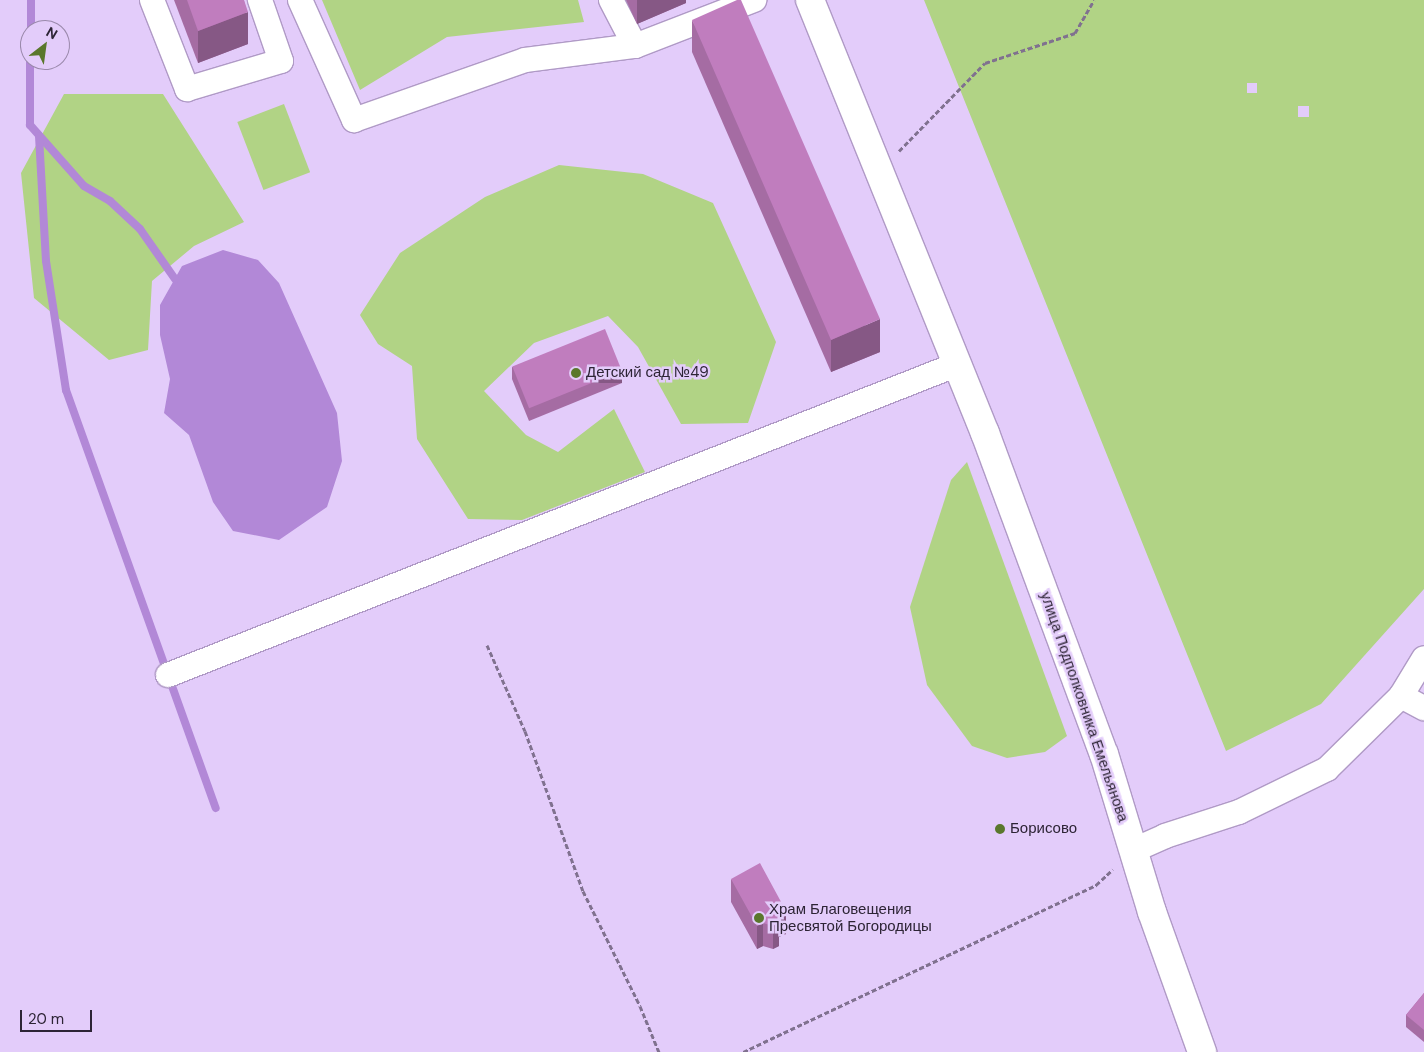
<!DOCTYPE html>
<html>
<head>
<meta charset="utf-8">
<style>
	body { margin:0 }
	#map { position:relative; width:1424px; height:1052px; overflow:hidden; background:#e3ccfa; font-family:"DM Sans",sans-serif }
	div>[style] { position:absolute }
	.green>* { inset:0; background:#b1d385; transform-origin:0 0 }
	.water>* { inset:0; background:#b288d7 }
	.stream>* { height:8px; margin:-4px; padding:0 4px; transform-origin:4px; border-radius:4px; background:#b288d7 }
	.path>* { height:3px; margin-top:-1.5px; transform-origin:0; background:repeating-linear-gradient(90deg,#80718f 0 5px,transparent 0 7.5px) }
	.roads { filter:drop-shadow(1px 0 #b09ac6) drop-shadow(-1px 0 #b09ac6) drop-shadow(0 1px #b09ac6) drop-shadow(0 -1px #b09ac6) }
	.minor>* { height:24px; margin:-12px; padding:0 12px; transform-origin:12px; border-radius:12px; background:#fff }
	.major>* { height:28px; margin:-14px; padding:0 14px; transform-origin:14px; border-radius:14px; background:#fff }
	.wall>* { inset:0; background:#a56ca3 }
	.shaded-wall>* { inset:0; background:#865885; transform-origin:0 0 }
	.building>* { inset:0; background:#c07dbe; transform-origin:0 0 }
	.dots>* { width:14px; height:14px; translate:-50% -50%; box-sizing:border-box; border:2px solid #e3ccfa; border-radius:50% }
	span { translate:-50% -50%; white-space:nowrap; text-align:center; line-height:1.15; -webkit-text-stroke:5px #e3ccfa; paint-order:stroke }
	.poi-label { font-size:15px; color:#2d2435 }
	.left { translate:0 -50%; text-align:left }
	.street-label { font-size:15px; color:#2d2435 }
	.north { position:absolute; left:20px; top:20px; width:50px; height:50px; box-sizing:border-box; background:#e3ccfa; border:1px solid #9a89ab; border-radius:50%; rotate:30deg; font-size:14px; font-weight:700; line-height:20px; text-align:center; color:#2d2435 }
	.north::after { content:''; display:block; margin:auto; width:18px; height:22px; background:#5a772c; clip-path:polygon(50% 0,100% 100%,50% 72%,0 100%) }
	.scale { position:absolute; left:20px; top:1010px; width:72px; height:22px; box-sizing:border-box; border:2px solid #2d2435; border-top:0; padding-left:6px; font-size:15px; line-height:18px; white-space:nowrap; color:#2d2435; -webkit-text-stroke:4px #e3ccfa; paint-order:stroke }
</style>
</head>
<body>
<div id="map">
	<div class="green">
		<div style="clip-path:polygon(322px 0,578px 0,584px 22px,447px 37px,360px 90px)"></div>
		<div style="clip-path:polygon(evenodd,924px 0,1424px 0,1424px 589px,1321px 704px,1226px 751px,924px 0,1247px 83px,1257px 83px,1257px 93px,1247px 93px,1247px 83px,924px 0,1298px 106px,1309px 106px,1309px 117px,1298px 117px,1298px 106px)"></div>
		<div style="clip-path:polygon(64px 94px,163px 94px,244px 222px,194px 246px,152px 281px,148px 350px,109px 360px,34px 298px,21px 173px)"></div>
		<div style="left:284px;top:104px;width:73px;height:50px;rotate:69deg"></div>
		<div style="clip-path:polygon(559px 165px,643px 174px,713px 203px,776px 342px,748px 423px,681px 424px,638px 347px,608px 316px,534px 343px,484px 391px,526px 435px,558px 452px,614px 409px,645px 472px,522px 520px,468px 519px,417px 439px,412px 366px,378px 344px,360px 315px,400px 253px,485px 197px)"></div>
		<div style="clip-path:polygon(967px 462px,1067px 736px,1045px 752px,1007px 758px,972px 746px,927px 685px,910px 607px,951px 480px)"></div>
	</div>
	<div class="water">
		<div style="clip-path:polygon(223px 250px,258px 260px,279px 283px,337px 413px,342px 461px,327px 507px,279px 540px,233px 531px,213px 502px,189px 435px,164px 413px,170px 379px,160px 335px,160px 305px,182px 266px)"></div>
	</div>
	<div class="stream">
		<div style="left:31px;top:30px;width:30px;rotate:-90deg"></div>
		<div style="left:30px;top:60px;width:65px;rotate:90deg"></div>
		<div style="left:30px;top:125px;width:81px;rotate:48.5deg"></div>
		<div style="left:84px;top:186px;width:30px;rotate:30deg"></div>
		<div style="left:110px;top:201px;width:41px;rotate:43deg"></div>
		<div style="left:140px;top:229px;width:61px;rotate:55deg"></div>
		<div style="left:39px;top:136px;width:125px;rotate:86.8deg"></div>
		<div style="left:46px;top:261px;width:131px;rotate:81.2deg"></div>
		<div style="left:66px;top:390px;width:444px;rotate:70.3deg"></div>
	</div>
	<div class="path">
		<div style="left:899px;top:151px;width:123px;rotate:-45.7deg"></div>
		<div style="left:985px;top:63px;width:95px;rotate:-18.4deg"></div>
		<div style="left:1075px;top:33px;width:38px;rotate:-60deg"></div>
		<div style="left:487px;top:645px;width:94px;rotate:66.2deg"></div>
		<div style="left:525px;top:731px;width:170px;rotate:70.1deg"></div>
		<div style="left:583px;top:891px;width:128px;rotate:63.6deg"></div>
		<div style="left:640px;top:1006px;width:50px;rotate:67.6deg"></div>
		<div style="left:743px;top:1052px;width:391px;rotate:-25.3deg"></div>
		<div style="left:1096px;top:885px;width:23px;rotate:-43deg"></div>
	</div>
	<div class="roads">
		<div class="minor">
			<div style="left:152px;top:0;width:96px;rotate:68.5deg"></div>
			<div style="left:187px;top:89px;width:98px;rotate:-16.6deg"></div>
			<div style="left:281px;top:61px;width:65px;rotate:-109deg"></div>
			<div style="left:300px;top:0;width:132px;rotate:65.8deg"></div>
			<div style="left:354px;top:120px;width:181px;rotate:-19.3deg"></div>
			<div style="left:525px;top:60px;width:111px;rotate:-7.3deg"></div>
			<div style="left:635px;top:46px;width:128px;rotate:-21.1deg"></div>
			<div style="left:611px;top:0;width:52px;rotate:62.4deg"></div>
			<div style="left:168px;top:675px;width:849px;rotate:-21.49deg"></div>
			<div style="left:1401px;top:696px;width:26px;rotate:28deg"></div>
			<div style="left:1134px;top:850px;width:34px;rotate:-24deg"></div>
			<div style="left:1165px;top:836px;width:78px;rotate:-18deg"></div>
			<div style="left:1239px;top:812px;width:98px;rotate:-26deg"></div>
			<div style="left:1327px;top:769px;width:104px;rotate:-44.6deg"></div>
			<div style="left:1401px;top:696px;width:44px;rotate:-58.8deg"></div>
		</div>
		<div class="major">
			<div style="left:810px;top:0;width:467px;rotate:68deg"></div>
			<div style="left:985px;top:433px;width:342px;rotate:69.7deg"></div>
			<div style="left:1104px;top:754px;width:165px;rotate:73.1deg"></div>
			<div style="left:1152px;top:912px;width:149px;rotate:70.3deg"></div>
		</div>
	</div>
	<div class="wall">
		<div style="clip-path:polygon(174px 0,244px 0,248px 44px,198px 63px)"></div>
		<div style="clip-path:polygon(626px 0,686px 0,686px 3px,637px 24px)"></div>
		<div style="clip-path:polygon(692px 20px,880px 352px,831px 372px,692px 52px)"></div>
		<div style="clip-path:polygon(512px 367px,622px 383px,529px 421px,512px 379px)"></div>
		<div style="clip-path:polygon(731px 879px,786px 934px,779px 937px,779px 946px,773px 949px,763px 946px,757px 949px,731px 902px)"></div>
		<div style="clip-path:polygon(1424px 993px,1424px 1042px,1406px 1027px,1406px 1015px)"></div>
	</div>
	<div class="shaded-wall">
		<div style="clip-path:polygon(637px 0,686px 0,686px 3px,637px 24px)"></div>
		<div style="clip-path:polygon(248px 12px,248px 44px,198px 63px,198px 31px)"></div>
		<div style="clip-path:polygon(880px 319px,880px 352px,831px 372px,831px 340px)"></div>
		<div style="left:622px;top:371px;width:12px;height:100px;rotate:90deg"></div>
		<div style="clip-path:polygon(786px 911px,786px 934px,779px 937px,779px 946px,773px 949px,773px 926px,779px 914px)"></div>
		<div style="clip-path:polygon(763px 923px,763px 946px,757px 949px,757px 926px)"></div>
	</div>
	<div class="building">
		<div style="clip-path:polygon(187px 0,244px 0,248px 12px,198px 31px)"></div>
		<div style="clip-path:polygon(737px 0,741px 0,880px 319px,831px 340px,692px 20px)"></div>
		<div style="left:605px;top:329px;width:45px;height:100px;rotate:68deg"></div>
		<div style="clip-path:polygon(760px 863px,786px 911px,779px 914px,779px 923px,773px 926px,763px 923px,757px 926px,731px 879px)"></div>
		<div style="clip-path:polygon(1424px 993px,1424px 1030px,1406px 1015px)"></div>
	</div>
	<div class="dots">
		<div style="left:576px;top:373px;background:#5a772c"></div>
		<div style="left:1000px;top:829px;background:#5a772c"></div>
		<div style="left:759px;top:918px;background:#5a772c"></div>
	</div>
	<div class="poi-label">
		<span class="left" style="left:586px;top:373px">Детский сад №49</span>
		<span class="left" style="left:1010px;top:829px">Борисово</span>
		<span class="left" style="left:769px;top:918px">Храм Благовещения<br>Пресвятой Богородицы</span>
	</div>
	<div class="street-label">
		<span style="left:1084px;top:707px;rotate:71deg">улица Подполковника Емельянова</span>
	</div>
	<div class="north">N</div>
	<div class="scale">20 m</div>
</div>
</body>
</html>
